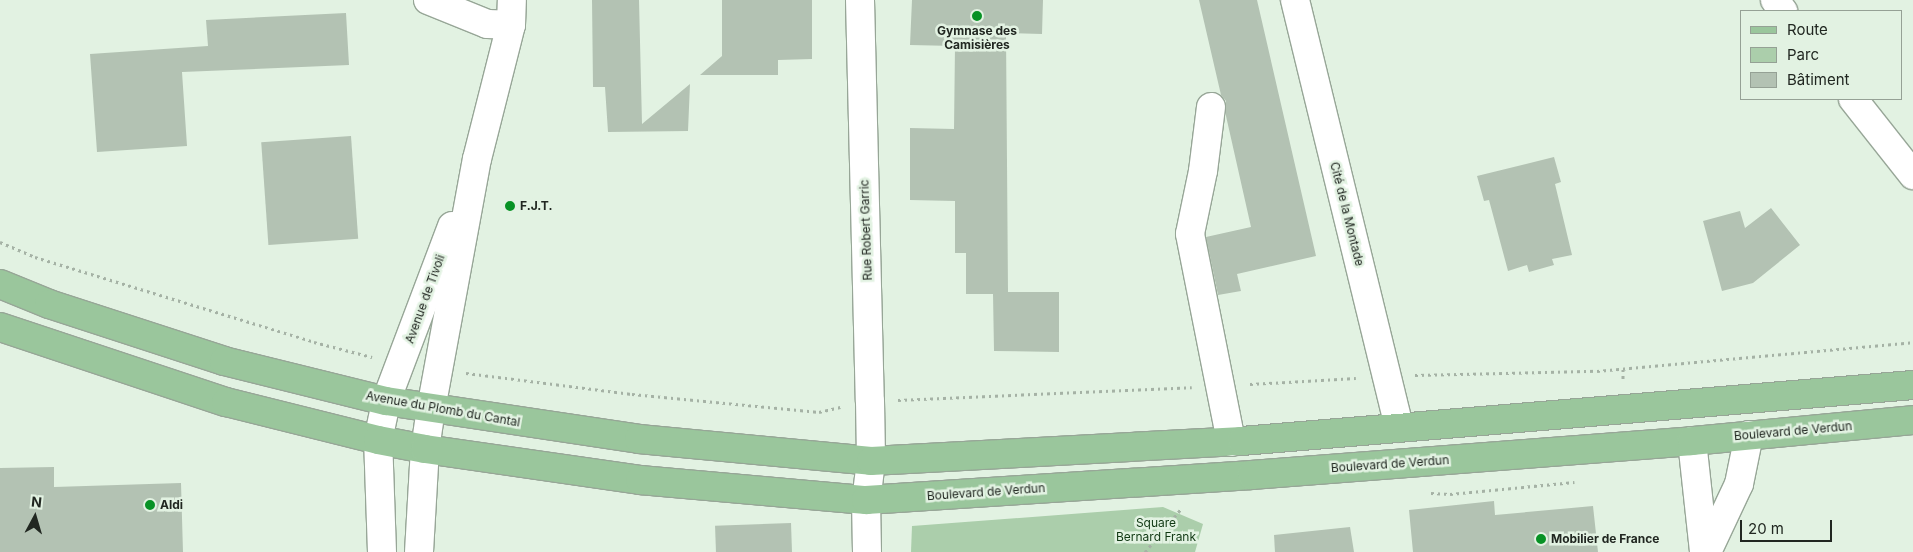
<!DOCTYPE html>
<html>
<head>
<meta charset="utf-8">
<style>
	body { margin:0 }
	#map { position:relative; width:1913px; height:552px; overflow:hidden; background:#e2f2e2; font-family:Inter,sans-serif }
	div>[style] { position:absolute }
	.green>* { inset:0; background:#abceab }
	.building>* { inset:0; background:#b3c2b3; transform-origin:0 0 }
	.path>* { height:3px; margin-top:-1.5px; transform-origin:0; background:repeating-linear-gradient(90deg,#a5b2a5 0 2.5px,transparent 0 6.5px) }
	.roads { filter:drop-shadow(1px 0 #97a697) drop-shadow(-1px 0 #97a697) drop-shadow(0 1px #97a697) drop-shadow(0 -1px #97a697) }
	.minor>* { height:28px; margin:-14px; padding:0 14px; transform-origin:14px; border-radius:14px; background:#fff }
	.major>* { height:28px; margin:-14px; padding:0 14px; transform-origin:14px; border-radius:14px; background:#9ac69c }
	.dots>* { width:14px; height:14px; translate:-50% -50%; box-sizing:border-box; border:2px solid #e2f2e2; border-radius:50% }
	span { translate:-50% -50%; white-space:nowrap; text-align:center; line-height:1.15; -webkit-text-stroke:5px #e2f2e2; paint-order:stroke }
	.poi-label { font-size:12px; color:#212721; font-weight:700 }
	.left { translate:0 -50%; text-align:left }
	.street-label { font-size:12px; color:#212721 }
	.park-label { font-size:12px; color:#113914 }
	.legend { position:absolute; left:1740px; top:10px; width:162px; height:90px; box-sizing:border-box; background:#e2f2e2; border:1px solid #95a195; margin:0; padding:6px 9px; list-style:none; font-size:15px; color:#212721 }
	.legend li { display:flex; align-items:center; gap:10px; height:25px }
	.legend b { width:25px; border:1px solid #95a195 }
	.north { position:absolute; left:10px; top:492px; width:50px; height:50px; -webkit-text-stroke:4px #e2f2e2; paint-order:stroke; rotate:6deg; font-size:14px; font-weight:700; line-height:20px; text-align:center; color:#212721 }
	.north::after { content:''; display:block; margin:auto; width:18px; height:22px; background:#212721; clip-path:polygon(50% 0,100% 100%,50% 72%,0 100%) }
	.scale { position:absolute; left:1740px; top:520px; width:92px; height:22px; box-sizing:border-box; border:2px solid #212721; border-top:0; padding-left:6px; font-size:15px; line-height:18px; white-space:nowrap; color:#212721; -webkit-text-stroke:4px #e2f2e2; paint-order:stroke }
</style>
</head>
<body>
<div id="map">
	<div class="green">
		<div style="clip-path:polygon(1163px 507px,1203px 524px,1195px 552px,911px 552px,912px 526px)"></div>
	</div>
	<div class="building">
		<div style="clip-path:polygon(592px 0,639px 0,642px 124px,690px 84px,688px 131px,608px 132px,605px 87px,593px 87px)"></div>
		<div style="clip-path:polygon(722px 0,812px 0,812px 59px,778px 60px,778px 75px,700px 75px,722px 56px)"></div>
		<div style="clip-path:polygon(912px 0,1043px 0,1042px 34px,1006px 33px,1008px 292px,1059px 292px,1059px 352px,994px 351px,993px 294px,966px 294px,966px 253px,955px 253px,955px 201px,910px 200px,910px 128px,954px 129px,955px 46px,910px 45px)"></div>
		<div style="clip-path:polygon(1199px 0,1257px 0,1316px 256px,1237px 274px,1241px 291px,1218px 295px,1206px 237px,1251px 227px,1226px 116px,1226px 101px,1221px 95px)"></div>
		<div style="clip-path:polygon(346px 13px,349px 65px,182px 72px,187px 146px,97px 152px,90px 54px,208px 46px,206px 20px)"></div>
		<div style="left:351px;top:136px;width:103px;height:90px;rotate:86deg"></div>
		<div style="clip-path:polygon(1554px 157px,1561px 182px,1555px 184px,1572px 255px,1552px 259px,1554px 265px,1529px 272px,1527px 265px,1508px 271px,1489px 200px,1484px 201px,1477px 176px)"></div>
		<div style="clip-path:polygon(1771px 208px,1800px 245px,1753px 283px,1722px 291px,1703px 221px,1740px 211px,1745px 228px)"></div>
		<div style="clip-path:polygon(54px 467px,54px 487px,181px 483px,183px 552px,0 552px,0 468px)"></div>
		<div style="clip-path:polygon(1494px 501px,1495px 515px,1593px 506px,1598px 552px,1413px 552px,1409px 510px)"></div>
		<div style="left:791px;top:523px;width:29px;height:76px;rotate:88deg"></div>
		<div style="clip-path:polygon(1350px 527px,1354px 552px,1275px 552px,1274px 535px)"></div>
	</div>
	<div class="path">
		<div style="left:0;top:242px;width:38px;rotate:23deg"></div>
		<div style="left:35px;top:257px;width:292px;rotate:16.9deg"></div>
		<div style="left:314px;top:342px;width:60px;rotate:14.5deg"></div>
		<div style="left:1623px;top:369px;width:11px;rotate:90deg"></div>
		<div style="left:466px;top:373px;width:167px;rotate:7.2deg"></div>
		<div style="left:632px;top:394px;width:188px;rotate:5.5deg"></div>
		<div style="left:819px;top:412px;width:22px;rotate:-13deg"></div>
		<div style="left:1415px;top:375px;width:182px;rotate:-1.3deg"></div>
		<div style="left:1597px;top:371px;width:317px;rotate:-5.2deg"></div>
		<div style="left:1250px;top:384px;width:106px;rotate:-3.2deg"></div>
		<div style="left:898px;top:400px;width:294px;rotate:-2.5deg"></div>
		<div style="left:1431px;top:493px;width:19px;rotate:3deg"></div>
		<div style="left:1450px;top:494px;width:125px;rotate:-5.5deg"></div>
		<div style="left:1145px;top:552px;width:56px;rotate:-50.1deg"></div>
	</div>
	<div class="roads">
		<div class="minor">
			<div style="left:428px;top:0;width:64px;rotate:22.1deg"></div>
			<div style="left:487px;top:24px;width:24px;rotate:2deg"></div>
			<div style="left:860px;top:0;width:401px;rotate:88.6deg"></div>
			<div style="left:870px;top:401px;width:60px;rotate:89deg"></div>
			<div style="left:871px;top:461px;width:39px;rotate:97deg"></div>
			<div style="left:866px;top:500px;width:52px;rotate:88.9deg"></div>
			<div style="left:1295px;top:0;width:440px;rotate:76.3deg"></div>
			<div style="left:1775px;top:0;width:14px;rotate:54deg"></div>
			<div style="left:1853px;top:99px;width:97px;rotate:51.7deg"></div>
			<div style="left:1211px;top:107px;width:64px;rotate:97.1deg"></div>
			<div style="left:1203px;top:171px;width:64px;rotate:101.7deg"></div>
			<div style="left:1190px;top:234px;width:212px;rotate:78.8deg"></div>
			<div style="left:1692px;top:441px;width:112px;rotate:83.8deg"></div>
			<div style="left:382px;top:552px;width:112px;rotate:-92deg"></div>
			<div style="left:378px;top:440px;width:40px;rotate:-78deg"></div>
			<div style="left:386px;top:401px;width:187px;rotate:-69.3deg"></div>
			<div style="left:419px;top:552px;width:103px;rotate:-86.7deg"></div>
			<div style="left:425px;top:449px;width:40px;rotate:-81.5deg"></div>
			<div style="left:431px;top:409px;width:254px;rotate:-79.6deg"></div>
			<div style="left:477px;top:159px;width:138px;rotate:-75.8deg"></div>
			<div style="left:511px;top:25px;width:25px;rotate:-88deg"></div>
			<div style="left:1707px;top:552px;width:75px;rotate:-64.8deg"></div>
			<div style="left:1739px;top:484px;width:50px;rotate:-78.5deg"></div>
		</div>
		<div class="major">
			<div style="left:0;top:284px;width:53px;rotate:22.2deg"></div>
			<div style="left:49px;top:304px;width:184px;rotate:18deg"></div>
			<div style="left:224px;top:361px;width:167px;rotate:13.9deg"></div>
			<div style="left:386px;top:401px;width:256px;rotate:8.5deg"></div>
			<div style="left:639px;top:439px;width:233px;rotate:5.4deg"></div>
			<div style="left:871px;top:461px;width:372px;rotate:-3.1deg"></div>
			<div style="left:1242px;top:441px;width:673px;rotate:-4.77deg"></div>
			<div style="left:0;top:327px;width:238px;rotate:18.4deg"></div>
			<div style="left:226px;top:402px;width:157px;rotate:14deg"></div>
			<div style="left:378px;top:440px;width:48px;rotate:10.8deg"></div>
			<div style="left:425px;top:449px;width:217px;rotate:8.2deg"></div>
			<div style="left:640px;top:480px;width:227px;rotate:5.1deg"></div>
			<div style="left:866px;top:500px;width:387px;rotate:-3.7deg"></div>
			<div style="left:1252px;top:475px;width:441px;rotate:-4.4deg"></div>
			<div style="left:1692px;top:441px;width:222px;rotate:-5.4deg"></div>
		</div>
	</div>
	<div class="dots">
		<div style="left:977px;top:16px;background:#079225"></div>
		<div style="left:510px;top:206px;background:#079225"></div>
		<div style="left:150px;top:505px;background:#079225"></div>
		<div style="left:1541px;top:539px;background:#079225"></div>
	</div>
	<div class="poi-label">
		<span style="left:977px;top:38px">Gymnase des<br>Camisières</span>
		<span class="left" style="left:520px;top:206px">F.J.T.</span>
		<span class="left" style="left:160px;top:505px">Aldi</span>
		<span class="left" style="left:1551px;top:539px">Mobilier de France</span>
	</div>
	<div class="street-label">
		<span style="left:1347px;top:214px;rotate:76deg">Cité de la Montade</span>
		<span style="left:866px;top:230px;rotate:-92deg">Rue Robert Garric</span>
		<span style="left:425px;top:299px;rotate:-70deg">Avenue de Tivoli</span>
		<span style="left:443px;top:409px;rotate:10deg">Avenue du Plomb du Cantal</span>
		<span style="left:1793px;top:431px;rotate:-5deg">Boulevard de Verdun</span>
		<span style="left:1390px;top:464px;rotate:-4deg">Boulevard de Verdun</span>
		<span style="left:986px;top:492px;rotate:-4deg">Boulevard de Verdun</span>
	</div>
	<div class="park-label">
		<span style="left:1156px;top:530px">Square<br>Bernard Frank</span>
	</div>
	<ul class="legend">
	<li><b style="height:6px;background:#9ac69c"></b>Route</li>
	<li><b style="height:14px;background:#abceab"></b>Parc</li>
	<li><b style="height:14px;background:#b3c2b3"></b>Bâtiment</li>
	</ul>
	<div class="north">N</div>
	<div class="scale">20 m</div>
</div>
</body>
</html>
